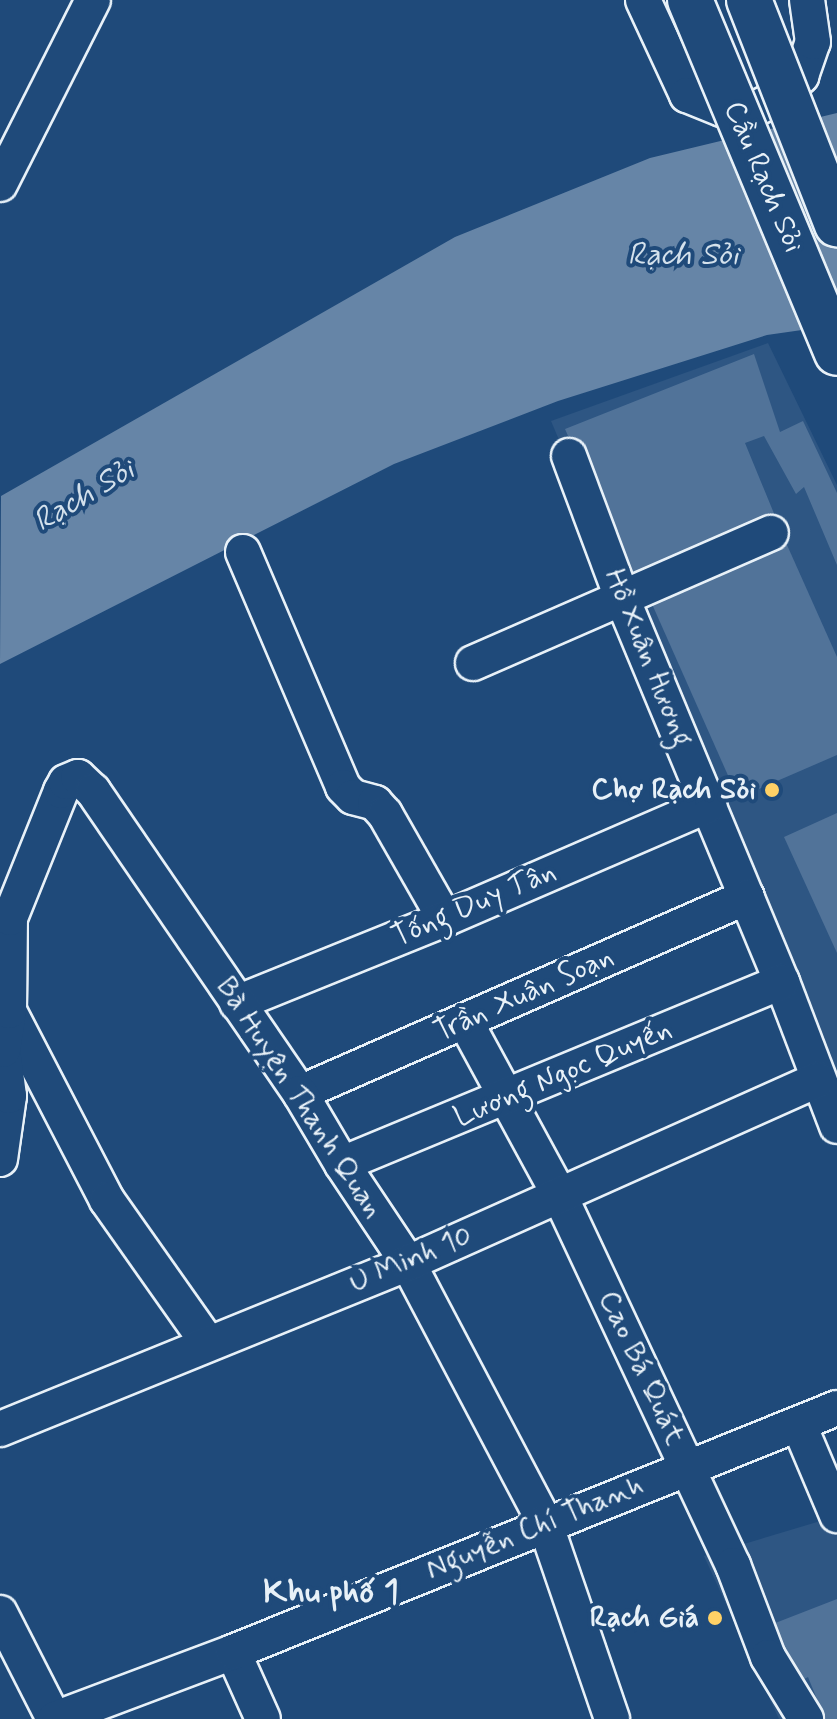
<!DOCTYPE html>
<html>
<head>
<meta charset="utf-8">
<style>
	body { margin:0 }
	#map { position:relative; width:837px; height:1719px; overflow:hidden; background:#1f4a7a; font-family:Mynerve,sans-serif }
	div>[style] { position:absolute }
	.built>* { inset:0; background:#2e5683 }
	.water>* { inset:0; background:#6685a7 }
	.building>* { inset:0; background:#517399 }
	.roads { filter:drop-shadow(2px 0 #e8f1f8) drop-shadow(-2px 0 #e8f1f8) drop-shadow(0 2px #e8f1f8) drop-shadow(0 -2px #e8f1f8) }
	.minor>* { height:34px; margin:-17px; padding:0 17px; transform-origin:17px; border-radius:17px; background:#1f4a7a }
	.bridges { filter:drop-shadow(2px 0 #e8f1f8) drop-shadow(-2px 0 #e8f1f8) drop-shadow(0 2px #e8f1f8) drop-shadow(0 -2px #e8f1f8) }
	.major-bridge>* { height:44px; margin:-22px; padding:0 22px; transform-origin:22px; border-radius:22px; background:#1f4a7a }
	.dots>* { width:22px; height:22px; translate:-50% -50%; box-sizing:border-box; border:4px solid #1f4a7a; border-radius:50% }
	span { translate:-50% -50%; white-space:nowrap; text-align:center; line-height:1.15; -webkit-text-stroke:8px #1f4a7a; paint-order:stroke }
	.street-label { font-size:30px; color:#e8f1f8 }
	.poi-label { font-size:30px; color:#e8f1f8; font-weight:700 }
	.right { translate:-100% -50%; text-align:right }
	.water-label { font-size:32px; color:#d4e1ec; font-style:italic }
	.quarter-label { font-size:34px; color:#e8f1f8; font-weight:700 }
</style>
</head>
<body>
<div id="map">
	<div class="built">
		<div style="clip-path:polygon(768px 343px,837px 485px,837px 1095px,551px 421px)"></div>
		<div style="clip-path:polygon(837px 1516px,837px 1719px,779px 1719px,704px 1556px)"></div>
	</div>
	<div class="water">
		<div style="clip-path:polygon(837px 113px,837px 325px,767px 335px,558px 401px,394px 464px,0 664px,1px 496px,455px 237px,650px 158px)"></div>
	</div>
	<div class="building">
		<div style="clip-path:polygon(754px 354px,780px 432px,803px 421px,837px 493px,837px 565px,804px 487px,796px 494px,764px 436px,745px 443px,780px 528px,634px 587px,565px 429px)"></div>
		<div style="clip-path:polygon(783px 536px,837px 657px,837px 755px,738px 798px,648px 595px)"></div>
		<div style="clip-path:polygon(837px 813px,837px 953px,784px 837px)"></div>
		<div style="clip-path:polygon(837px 1599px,837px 1719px,825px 1719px,808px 1677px,790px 1686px,765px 1627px)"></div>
	</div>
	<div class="roads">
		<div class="minor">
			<div style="left:643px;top:0;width:105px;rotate:65.1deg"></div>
			<div style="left:687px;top:95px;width:38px;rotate:22deg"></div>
			<div style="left:722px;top:109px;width:27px;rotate:6deg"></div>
			<div style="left:749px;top:112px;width:29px;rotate:-27deg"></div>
			<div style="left:775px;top:99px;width:35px;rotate:-41deg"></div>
			<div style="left:801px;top:76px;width:36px;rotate:-71deg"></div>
			<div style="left:813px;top:42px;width:42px;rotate:-98.1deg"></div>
			<div style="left:0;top:184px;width:206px;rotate:-63.2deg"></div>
			<div style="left:569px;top:456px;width:152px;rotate:69.5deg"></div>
			<div style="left:622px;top:598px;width:416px;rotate:67.4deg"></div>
			<div style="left:782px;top:982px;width:154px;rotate:69.1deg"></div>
			<div style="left:243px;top:552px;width:255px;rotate:66.9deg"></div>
			<div style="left:343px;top:787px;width:14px;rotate:45deg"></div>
			<div style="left:353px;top:797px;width:23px;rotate:15deg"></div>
			<div style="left:375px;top:803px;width:15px;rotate:48deg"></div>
			<div style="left:385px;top:814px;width:121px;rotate:60.3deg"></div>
			<div style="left:473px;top:663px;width:325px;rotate:-23.6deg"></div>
			<div style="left:237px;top:1003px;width:224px;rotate:-22deg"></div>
			<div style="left:445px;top:919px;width:288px;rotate:-23.4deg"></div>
			<div style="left:9px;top:1011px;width:213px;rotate:62.6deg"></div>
			<div style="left:107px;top:1200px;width:175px;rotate:54.8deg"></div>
			<div style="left:465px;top:1021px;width:199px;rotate:61.5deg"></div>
			<div style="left:560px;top:1196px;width:408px;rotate:64.9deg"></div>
			<div style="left:733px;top:1565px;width:98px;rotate:69.2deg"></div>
			<div style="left:768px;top:1657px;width:73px;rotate:58.5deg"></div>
			<div style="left:300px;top:1093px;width:488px;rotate:-23.7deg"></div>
			<div style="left:0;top:1159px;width:64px;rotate:-81.9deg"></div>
			<div style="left:9px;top:1096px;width:46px;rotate:-97.4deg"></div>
			<div style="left:3px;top:1050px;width:39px;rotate:-81deg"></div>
			<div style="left:9px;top:1011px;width:93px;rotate:-89.4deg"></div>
			<div style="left:10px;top:918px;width:137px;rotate:-68.1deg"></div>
			<div style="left:61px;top:791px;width:10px;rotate:-61deg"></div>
			<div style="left:66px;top:782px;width:13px;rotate:-23deg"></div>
			<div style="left:78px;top:777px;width:21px;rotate:43deg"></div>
			<div style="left:93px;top:791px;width:366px;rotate:55.6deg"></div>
			<div style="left:300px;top:1093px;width:82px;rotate:59.4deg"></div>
			<div style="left:342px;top:1164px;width:119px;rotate:56.3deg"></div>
			<div style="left:408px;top:1263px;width:294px;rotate:62.2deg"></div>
			<div style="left:545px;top:1523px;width:207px;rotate:71.1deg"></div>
			<div style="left:342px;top:1164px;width:476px;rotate:-22.5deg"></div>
			<div style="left:799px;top:1425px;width:98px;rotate:67.1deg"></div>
			<div style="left:0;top:1429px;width:440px;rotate:-22.1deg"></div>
			<div style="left:408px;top:1263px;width:449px;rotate:-24.1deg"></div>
			<div style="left:0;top:1613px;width:119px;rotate:63deg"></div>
			<div style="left:233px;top:1652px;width:73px;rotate:65.9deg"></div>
			<div style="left:55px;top:1719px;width:190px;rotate:-20.6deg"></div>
			<div style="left:233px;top:1652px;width:651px;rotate:-22deg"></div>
		</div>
	</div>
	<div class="bridges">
		<div class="major-bridge">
			<div style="left:690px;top:0;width:382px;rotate:67.4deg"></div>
			<div style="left:749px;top:0;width:241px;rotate:68.6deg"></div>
		</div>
	</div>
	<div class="dots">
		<div style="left:772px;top:790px;background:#ffd166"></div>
		<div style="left:715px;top:1618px;background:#ffd166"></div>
	</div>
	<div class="street-label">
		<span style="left:763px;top:177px;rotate:67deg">Cầu Rạch Sỏi</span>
		<span style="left:648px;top:658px;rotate:68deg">Hồ Xuân Hương</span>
		<span style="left:474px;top:905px;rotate:-23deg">Tống Duy Tân</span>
		<span style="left:524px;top:995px;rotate:-24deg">Trần Xuân Soạn</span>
		<span style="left:563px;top:1074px;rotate:-23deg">Lương Ngọc Quyến</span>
		<span style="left:299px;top:1098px;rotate:57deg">Bà Huyện Thanh Quan</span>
		<span style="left:411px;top:1260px;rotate:-23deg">U Minh 10</span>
		<span style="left:641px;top:1368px;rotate:65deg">Cao Bá Quát</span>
		<span style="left:535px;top:1528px;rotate:-22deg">Nguyễn Chí Thanh</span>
	</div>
	<div class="poi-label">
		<span class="right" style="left:756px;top:790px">Chợ Rạch Sỏi</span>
		<span class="right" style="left:699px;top:1618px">Rạch Giá</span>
	</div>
	<div class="water-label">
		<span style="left:683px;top:255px">Rạch Sỏi</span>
		<span style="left:84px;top:496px;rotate:-31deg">Rạch Sỏi</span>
	</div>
	<div class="quarter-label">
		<span style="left:331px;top:1593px">Khu phố 1</span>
	</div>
</div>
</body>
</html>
